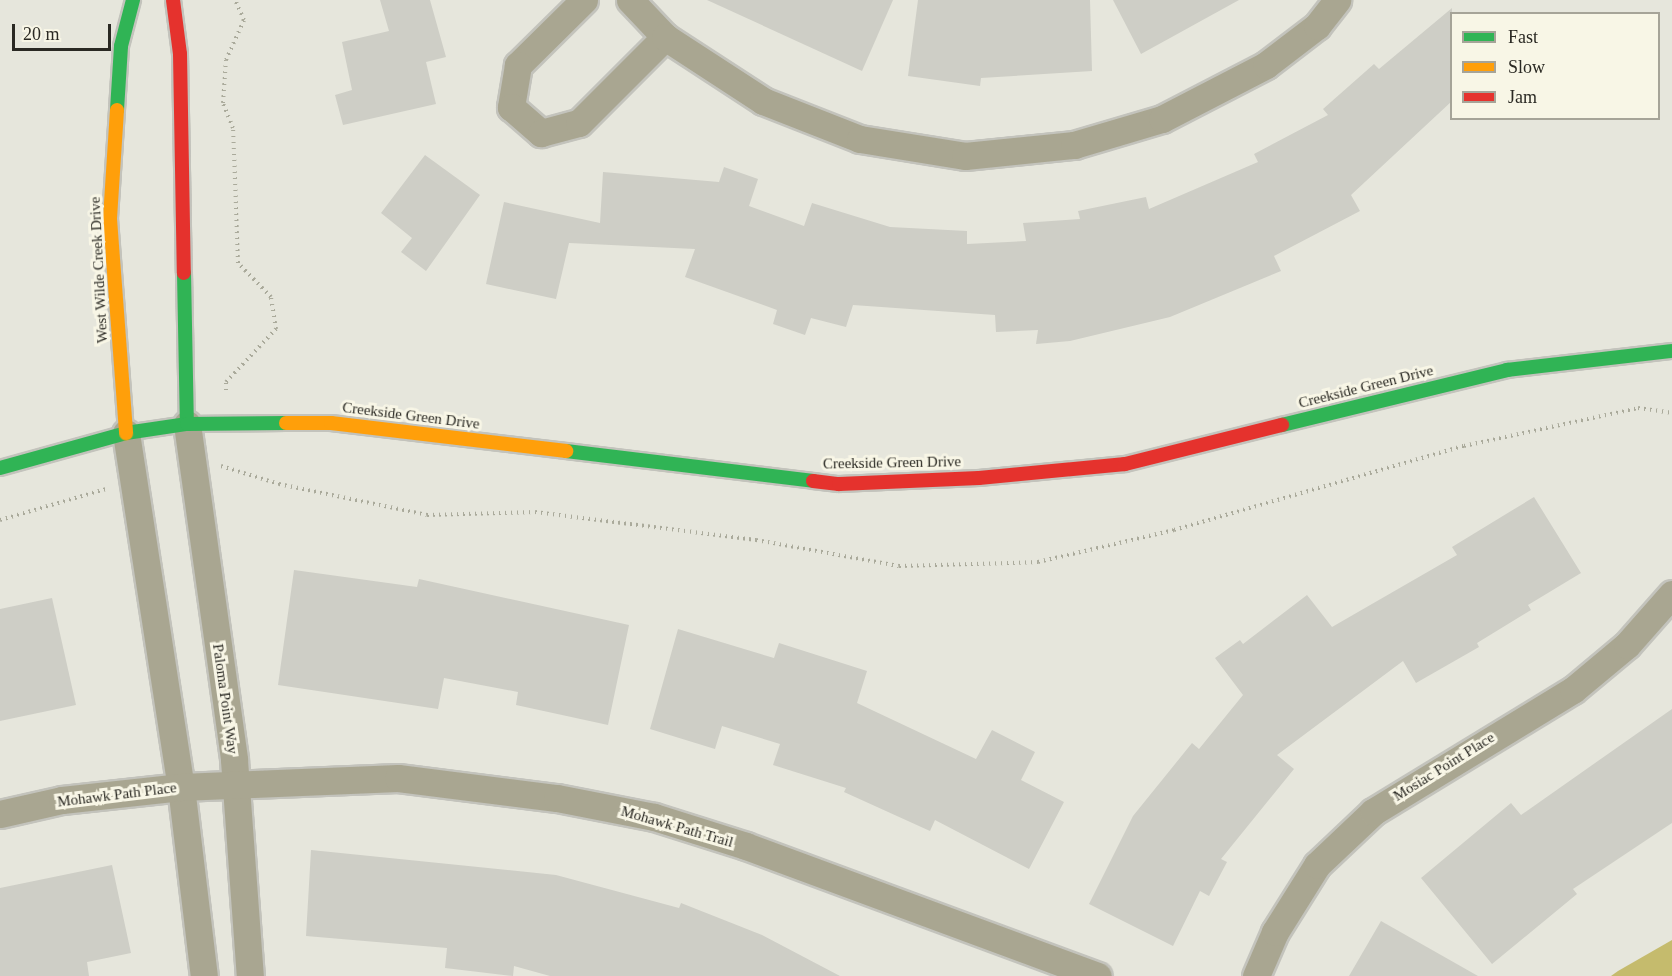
<!DOCTYPE html>
<html>
<head>
<meta charset="utf-8">
<style>
	body { margin:0 }
	#map { position:relative; width:1672px; height:976px; overflow:hidden; background:#e6e6dc; font-family:Georgia,serif }
	div>[style] { position:absolute }
	.water>* { inset:0; background:#c5bb6d }
	.building>* { inset:0; background:#cecec6 }
	.path>* { height:4px; margin-top:-2px; transform-origin:0; background:repeating-linear-gradient(90deg,#aaaa9b 0 1.5px,transparent 0 6px) }
	.roads { filter:drop-shadow(2px 0 #c3c3bc) drop-shadow(-2px 0 #c3c3bc) drop-shadow(0 2px #c3c3bc) drop-shadow(0 -2px #c3c3bc) }
	.street>* { height:27px; margin:-13.5px; padding:0 13.5px; transform-origin:13.5px; border-radius:13.5px; background:#a9a691 }
	.fast>* { height:14px; margin:-7px; padding:0 7px; transform-origin:7px; border-radius:7px; background:#30b455 }
	.slow>* { height:14px; margin:-7px; padding:0 7px; transform-origin:7px; border-radius:7px; background:#ff9f0a }
	.jam>* { height:14px; margin:-7px; padding:0 7px; transform-origin:7px; border-radius:7px; background:#e5322d }
	span { translate:-50% -50%; white-space:nowrap; text-align:center; line-height:1.15; -webkit-text-stroke:6px #f8f6e6; paint-order:stroke }
	.street-label { font-size:15px; color:#2a2923 }
	.legend { position:absolute; left:1450px; top:12px; width:210px; height:108px; box-sizing:border-box; background:#f8f6e6; border:2px solid #a6a498; margin:0; padding:8px 10px; list-style:none; font-size:18px; color:#2a2923 }
	.legend li { display:flex; align-items:center; gap:12px; height:30px }
	.legend b { width:30px; border:2px solid #a6a498 }
	.scale { position:absolute; left:12px; top:24px; width:99px; height:27px; box-sizing:border-box; border:3px solid #2a2923; border-top:0; padding-left:8px; font-size:18px; line-height:21px; white-space:nowrap; color:#2a2923; -webkit-text-stroke:4px #f8f6e6; paint-order:stroke }
</style>
</head>
<body>
<div id="map">
	<div class="water">
		<div style="clip-path:polygon(1672px 940px,1672px 976px,1611px 976px,1618px 971px)"></div>
	</div>
	<div class="building">
		<div style="clip-path:polygon(380px 0,430px 0,446px 57px,426px 62px,436px 104px,343px 125px,335px 95px,352px 90px,342px 42px,389px 31px)"></div>
		<div style="clip-path:polygon(707px 0,893px 0,862px 71px)"></div>
		<div style="clip-path:polygon(918px 0,1090px 0,1092px 71px,981px 78px,980px 86px,908px 76px)"></div>
		<div style="clip-path:polygon(1113px 0,1239px 0,1141px 54px)"></div>
		<div style="clip-path:polygon(1452px 8px,1452px 101px,1351px 195px,1360px 211px,1274px 256px,1281px 271px,1170px 317px,1070px 341px,1036px 344px,1038px 330px,996px 332px,995px 315px,853px 305px,846px 327px,811px 318px,805px 335px,773px 324px,777px 310px,685px 277px,695px 249px,569px 243px,556px 299px,486px 284px,504px 202px,600px 223px,603px 172px,719px 182px,724px 167px,758px 179px,749px 206px,804px 226px,812px 203px,890px 227px,967px 231px,967px 244px,1026px 241px,1023px 223px,1080px 219px,1078px 211px,1146px 197px,1149px 209px,1258px 162px,1254px 154px,1328px 115px,1323px 109px,1374px 64px,1379px 69px)"></div>
		<div style="clip-path:polygon(425px 155px,480px 195px,426px 271px,401px 252px,412px 238px,381px 213px)"></div>
		<div style="clip-path:polygon(1534px 497px,1581px 573px,1528px 605px,1531px 610px,1477px 643px,1479px 647px,1416px 683px,1403px 661px,1277px 755px,1294px 769px,1221px 859px,1227px 862px,1209px 896px,1200px 891px,1173px 946px,1089px 904px,1133px 816px,1192px 743px,1199px 749px,1243px 695px,1215px 658px,1240px 640px,1243px 644px,1307px 595px,1332px 627px,1457px 555px,1452px 547px)"></div>
		<div style="clip-path:polygon(294px 570px,417px 587px,419px 579px,629px 625px,608px 725px,516px 705px,518px 692px,444px 678px,438px 709px,278px 685px)"></div>
		<div style="clip-path:polygon(52px 598px,76px 705px,0 721px,0 609px)"></div>
		<div style="clip-path:polygon(678px 629px,774px 658px,779px 643px,867px 671px,857px 703px,976px 759px,992px 730px,1035px 752px,1021px 780px,1064px 802px,1029px 869px,935px 820px,930px 831px,844px 792px,846px 788px,773px 765px,780px 744px,722px 726px,715px 749px,650px 729px)"></div>
		<div style="clip-path:polygon(1672px 709px,1672px 823px,1573px 889px,1577px 894px,1492px 964px,1421px 878px,1511px 803px,1521px 815px)"></div>
		<div style="clip-path:polygon(311px 850px,556px 875px,679px 908px,681px 903px,762px 935px,840px 976px,550px 976px,514px 966px,513px 976px,445px 968px,447px 948px,306px 936px)"></div>
		<div style="clip-path:polygon(112px 865px,131px 953px,87px 962px,89px 976px,0 976px,0 888px)"></div>
		<div style="clip-path:polygon(1381px 921px,1478px 976px,1349px 976px)"></div>
	</div>
	<div class="path">
		<div style="left:226px;top:390px;width:8px;rotate:-90deg"></div>
		<div style="left:226px;top:382px;width:73px;rotate:-46.7deg"></div>
		<div style="left:276px;top:329px;width:32px;rotate:-99deg"></div>
		<div style="left:271px;top:297px;width:47px;rotate:-134.1deg"></div>
		<div style="left:238px;top:263px;width:135px;rotate:-92.1deg"></div>
		<div style="left:233px;top:128px;width:27px;rotate:-112deg"></div>
		<div style="left:223px;top:103px;width:43px;rotate:-86deg"></div>
		<div style="left:226px;top:60px;width:44px;rotate:-65.8deg"></div>
		<div style="left:244px;top:20px;width:22px;rotate:-114deg"></div>
		<div style="left:221px;top:466px;width:61px;rotate:17.2deg"></div>
		<div style="left:279px;top:484px;width:151px;rotate:11.8deg"></div>
		<div style="left:427px;top:515px;width:108px;rotate:-1.6deg"></div>
		<div style="left:535px;top:512px;width:223px;rotate:7.2deg"></div>
		<div style="left:756px;top:540px;width:145px;rotate:10.3deg"></div>
		<div style="left:899px;top:566px;width:139px;rotate:-1.6deg"></div>
		<div style="left:1038px;top:562px;width:140px;rotate:-13.2deg"></div>
		<div style="left:1174px;top:530px;width:302px;rotate:-16.2deg"></div>
		<div style="left:1464px;top:446px;width:178px;rotate:-12.3deg"></div>
		<div style="left:1638px;top:408px;width:34px;rotate:8deg"></div>
		<div style="left:0;top:520px;width:110px;rotate:-16.3deg"></div>
	</div>
	<div class="roads">
		<div class="street">
			<div style="left:584px;top:0;width:93px;rotate:135.4deg"></div>
			<div style="left:518px;top:65px;width:43px;rotate:99.5deg"></div>
			<div style="left:511px;top:107px;width:40px;rotate:41deg"></div>
			<div style="left:541px;top:133px;width:39px;rotate:-15deg"></div>
			<div style="left:579px;top:123px;width:122px;rotate:-45deg"></div>
			<div style="left:630px;top:0;width:51px;rotate:46.6deg"></div>
			<div style="left:665px;top:37px;width:117px;rotate:33.1deg"></div>
			<div style="left:763px;top:101px;width:104px;rotate:21.4deg"></div>
			<div style="left:860px;top:139px;width:106px;rotate:9.2deg"></div>
			<div style="left:965px;top:156px;width:110px;rotate:-5.8deg"></div>
			<div style="left:1074px;top:145px;width:92px;rotate:-16.5deg"></div>
			<div style="left:1162px;top:119px;width:117px;rotate:-27.4deg"></div>
			<div style="left:1266px;top:65px;width:64px;rotate:-37.4deg"></div>
			<div style="left:1317px;top:26px;width:33px;rotate:-52deg"></div>
			<div style="left:187px;top:424px;width:339px;rotate:82deg"></div>
			<div style="left:234px;top:760px;width:217px;rotate:85.8deg"></div>
			<div style="left:126px;top:433px;width:358px;rotate:81.2deg"></div>
			<div style="left:181px;top:787px;width:190px;rotate:83.1deg"></div>
			<div style="left:0;top:814px;width:64px;rotate:-12.7deg"></div>
			<div style="left:62px;top:800px;width:120px;rotate:-6.2deg"></div>
			<div style="left:181px;top:787px;width:217px;rotate:-2.4deg"></div>
			<div style="left:398px;top:778px;width:160px;rotate:7.2deg"></div>
			<div style="left:557px;top:798px;width:99px;rotate:11.1deg"></div>
			<div style="left:654px;top:817px;width:96px;rotate:17.5deg"></div>
			<div style="left:746px;top:846px;width:375px;rotate:20.3deg"></div>
			<div style="left:1256px;top:976px;width:48px;rotate:-66.6deg"></div>
			<div style="left:1275px;top:932px;width:79px;rotate:-57.9deg"></div>
			<div style="left:1317px;top:865px;width:77px;rotate:-43.4deg"></div>
			<div style="left:1373px;top:812px;width:234px;rotate:-31.4deg"></div>
			<div style="left:1573px;top:690px;width:70px;rotate:-39.8deg"></div>
			<div style="left:1627px;top:645px;width:68px;rotate:-48.6deg"></div>
		</div>
		<div class="fast">
			<div style="left:117px;top:110px;width:64px;rotate:-86.4deg"></div>
			<div style="left:121px;top:46px;width:48px;rotate:-75.4deg"></div>
			<div style="left:184px;top:273px;width:151px;rotate:88.9deg"></div>
			<div style="left:1282px;top:425px;width:232px;rotate:-13.7deg"></div>
			<div style="left:1507px;top:370px;width:166px;rotate:-6.6deg"></div>
			<div style="left:566px;top:451px;width:249px;rotate:6.9deg"></div>
			<div style="left:0;top:468px;width:131px;rotate:-15.5deg"></div>
			<div style="left:126px;top:433px;width:62px;rotate:-8.4deg"></div>
			<div style="left:187px;top:424px;width:99px;rotate:-0.6deg"></div>
		</div>
		<div class="slow">
			<div style="left:117px;top:110px;width:109px;rotate:93.7deg"></div>
			<div style="left:110px;top:219px;width:215px;rotate:85.7deg"></div>
			<div style="left:286px;top:423px;width:45px"></div>
			<div style="left:331px;top:423px;width:237px;rotate:6.8deg"></div>
		</div>
		<div class="jam">
			<div style="left:173px;top:0;width:54px;rotate:82.6deg"></div>
			<div style="left:180px;top:54px;width:219px;rotate:89deg"></div>
			<div style="left:813px;top:481px;width:26px;rotate:7deg"></div>
			<div style="left:839px;top:484px;width:140px;rotate:-2.5deg"></div>
			<div style="left:979px;top:478px;width:147px;rotate:-5.5deg"></div>
			<div style="left:1125px;top:464px;width:162px;rotate:-14deg"></div>
		</div>
	</div>
	<div class="street-label">
		<span style="left:99px;top:270px;rotate:-93deg">West Wilde Creek Drive</span>
		<span style="left:1366px;top:387px;rotate:-14deg">Creekside Green Drive</span>
		<span style="left:411px;top:416px;rotate:7deg">Creekside Green Drive</span>
		<span style="left:892px;top:463px;rotate:-1deg">Creekside Green Drive</span>
		<span style="left:225px;top:699px;rotate:82deg">Paloma Point Way</span>
		<span style="left:1444px;top:767px;rotate:-32deg">Mosiac Point Place</span>
		<span style="left:117px;top:795px;rotate:-7deg">Mohawk Path Place</span>
		<span style="left:677px;top:827px;rotate:16deg">Mohawk Path Trail</span>
	</div>
	<ul class="legend">
	<li><b style="height:8px;background:#30b455"></b>Fast</li>
	<li><b style="height:8px;background:#ff9f0a"></b>Slow</li>
	<li><b style="height:8px;background:#e5322d"></b>Jam</li>
	</ul>
	<div class="scale">20 m</div>
</div>
</body>
</html>
